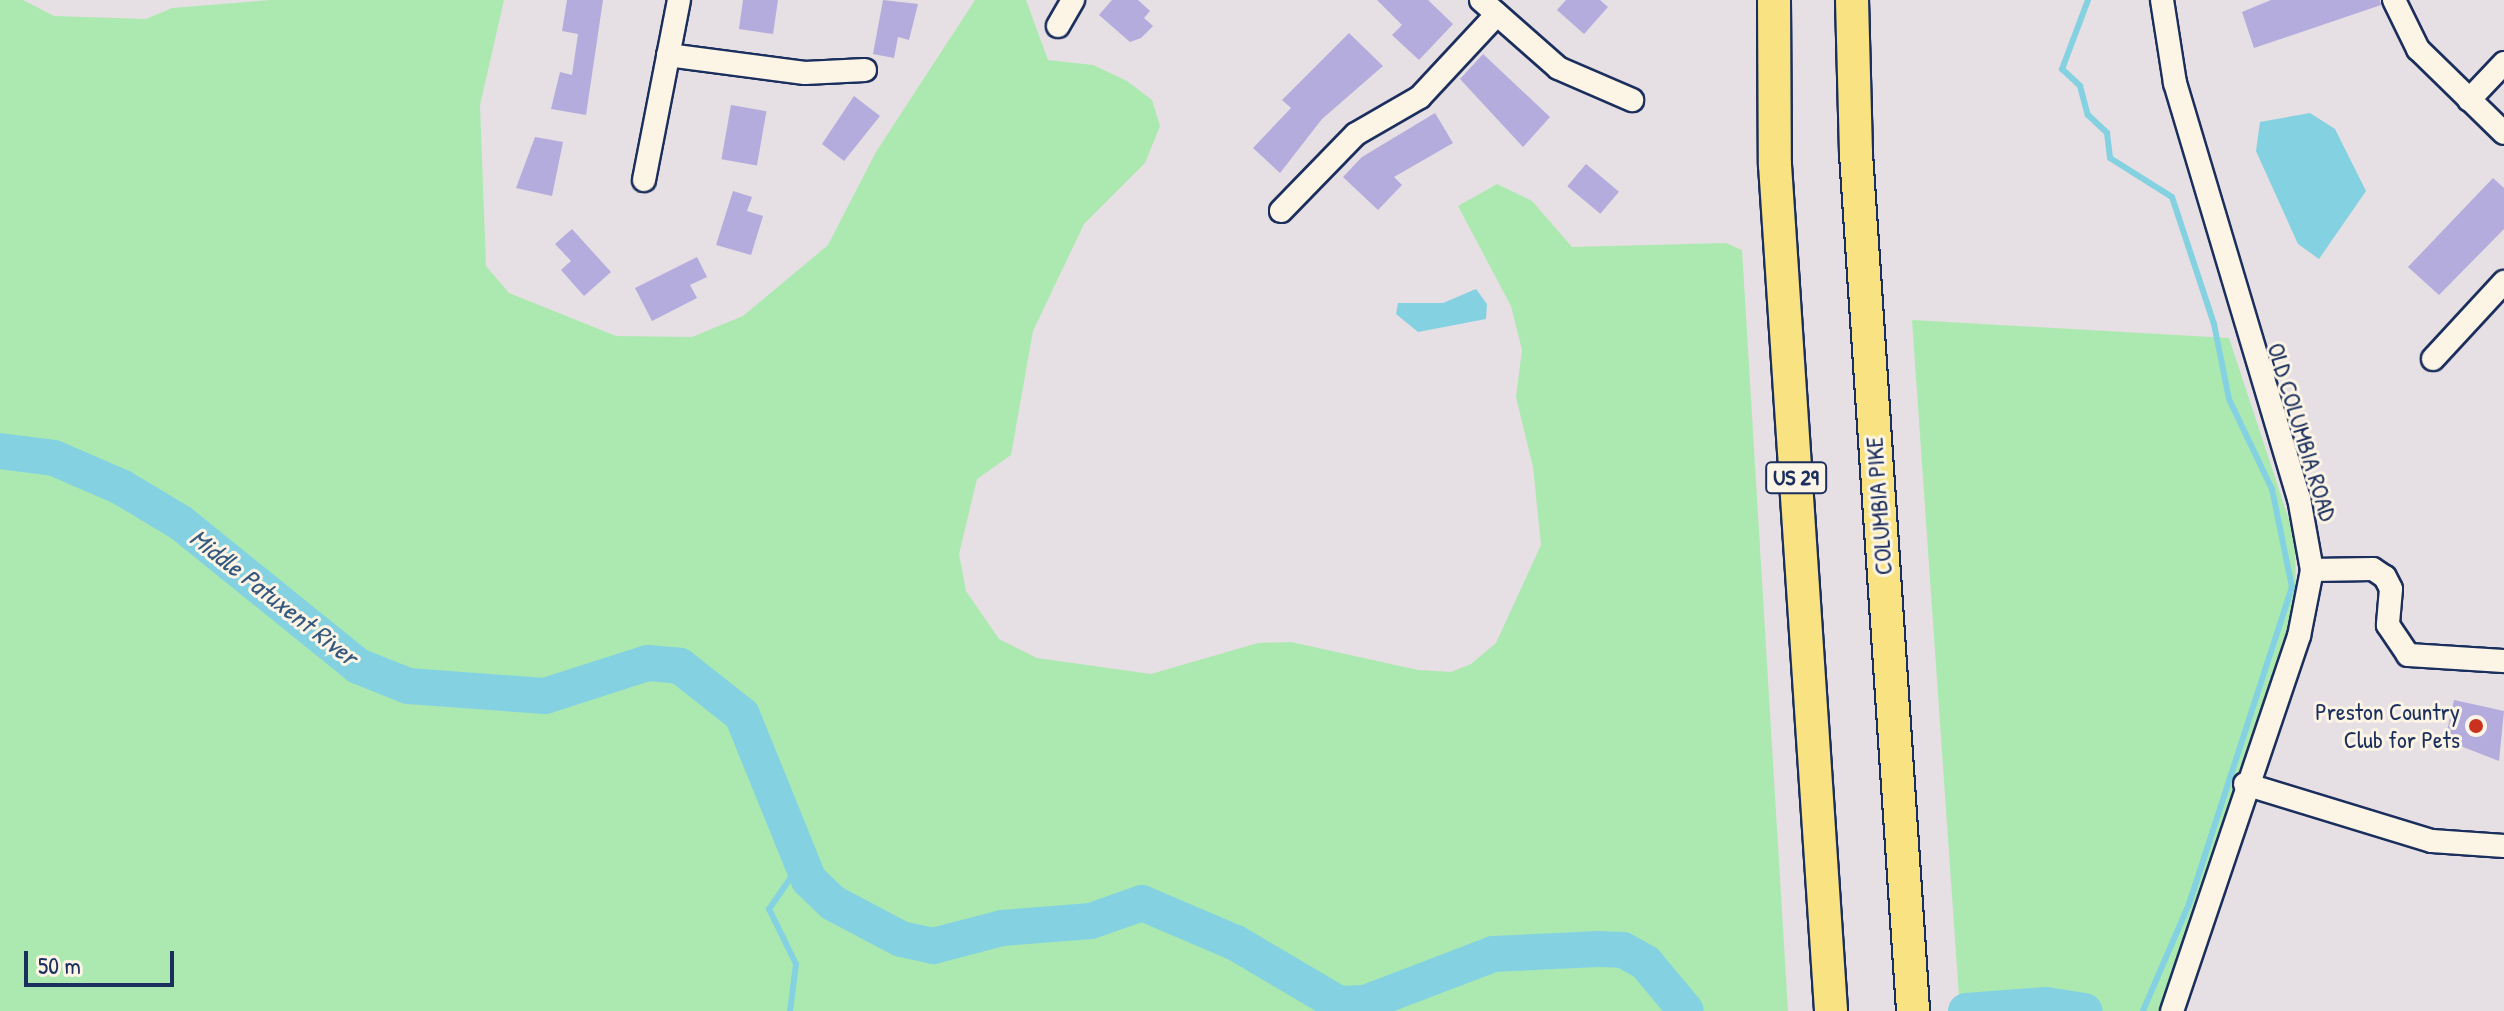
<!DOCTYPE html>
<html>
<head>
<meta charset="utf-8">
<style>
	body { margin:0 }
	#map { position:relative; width:2504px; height:1011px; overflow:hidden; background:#e6dfe3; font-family:"Patrick Hand",sans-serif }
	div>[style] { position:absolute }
	.green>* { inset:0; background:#ace9b0 }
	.water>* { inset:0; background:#84d2e1 }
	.stream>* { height:6px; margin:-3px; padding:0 3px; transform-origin:3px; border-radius:3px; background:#84d2e1 }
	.river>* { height:36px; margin:-18px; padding:0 18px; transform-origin:18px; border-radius:18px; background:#84d2e1 }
	.building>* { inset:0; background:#b4acdd; transform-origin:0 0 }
	.roads { filter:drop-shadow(2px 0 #1b2f5e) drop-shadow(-2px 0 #1b2f5e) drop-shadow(0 2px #1b2f5e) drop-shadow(0 -2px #1b2f5e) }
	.minor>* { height:22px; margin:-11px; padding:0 11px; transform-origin:11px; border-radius:11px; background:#fcf5e5 }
	.highway>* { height:32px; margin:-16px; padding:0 16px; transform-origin:16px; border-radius:16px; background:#f8e281 }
	.dots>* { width:22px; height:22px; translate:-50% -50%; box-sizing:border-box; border:4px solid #fcf5e5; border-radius:50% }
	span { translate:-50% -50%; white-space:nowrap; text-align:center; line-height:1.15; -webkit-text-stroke:6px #fcf5e5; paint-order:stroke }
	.shield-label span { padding:2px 6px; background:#fcf5e5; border:2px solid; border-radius:6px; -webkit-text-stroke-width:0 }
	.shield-label { font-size:22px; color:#1b2f5e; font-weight:700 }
	.street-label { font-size:24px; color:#1b2f5e }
	.poi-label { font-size:24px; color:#1b2f5e }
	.right { translate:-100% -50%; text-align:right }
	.water-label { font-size:26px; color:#35587f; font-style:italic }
	.scale { position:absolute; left:24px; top:951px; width:150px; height:36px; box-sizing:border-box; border:4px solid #1b2f5e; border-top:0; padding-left:10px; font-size:24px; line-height:28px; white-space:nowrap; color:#1b2f5e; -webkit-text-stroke:6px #fcf5e5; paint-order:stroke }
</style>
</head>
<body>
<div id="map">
	<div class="green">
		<div style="clip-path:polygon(0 0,23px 0,54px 16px,146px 19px,172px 8px,271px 0,504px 0,480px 105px,486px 266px,509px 293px,616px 336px,692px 337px,743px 316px,828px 245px,876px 152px,975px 0,1026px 0,1048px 60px,1093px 65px,1127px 81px,1152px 100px,1160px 126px,1145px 163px,1084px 224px,1033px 331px,1011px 455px,977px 479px,959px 554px,966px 591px,999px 639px,1037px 658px,1151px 674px,1258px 643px,1291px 642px,1418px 670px,1451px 672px,1471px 664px,1496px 643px,1541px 545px,1533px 467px,1516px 397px,1522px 350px,1511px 306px,1458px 206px,1497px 184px,1532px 201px,1572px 247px,1726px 243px,1742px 250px,1788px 1011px,0 1011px)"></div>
		<div style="clip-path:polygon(1912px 320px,2229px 338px,2295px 538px,2296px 603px,2159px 1011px,1960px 1011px)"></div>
	</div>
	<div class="water">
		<div style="clip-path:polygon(2310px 113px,2335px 129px,2366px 191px,2319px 259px,2298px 244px,2256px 151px,2260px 122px)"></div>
		<div style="clip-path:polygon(1476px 289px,1487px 304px,1486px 319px,1418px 332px,1396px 314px,1398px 303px,1443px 303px)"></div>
	</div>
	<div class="stream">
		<div style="left:2088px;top:0;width:74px;rotate:110.6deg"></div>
		<div style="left:2062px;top:69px;width:25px;rotate:43deg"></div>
		<div style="left:2080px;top:86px;width:30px;rotate:75deg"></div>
		<div style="left:2088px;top:115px;width:26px;rotate:43deg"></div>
		<div style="left:2107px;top:133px;width:25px;rotate:83deg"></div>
		<div style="left:2110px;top:158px;width:73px;rotate:32.2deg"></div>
		<div style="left:2172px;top:197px;width:134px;rotate:71.7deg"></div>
		<div style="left:2214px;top:324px;width:76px;rotate:78.7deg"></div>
		<div style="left:2229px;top:399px;width:100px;rotate:64.5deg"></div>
		<div style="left:2272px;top:489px;width:100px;rotate:78.5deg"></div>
		<div style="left:2292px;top:587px;width:333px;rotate:108deg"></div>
		<div style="left:2189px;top:904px;width:116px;rotate:113.3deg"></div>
		<div style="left:790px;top:1011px;width:47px;rotate:-82.7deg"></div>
		<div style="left:796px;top:964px;width:61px;rotate:-116.1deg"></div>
		<div style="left:769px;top:909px;width:56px;rotate:-55.2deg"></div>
	</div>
	<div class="river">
		<div style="left:0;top:451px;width:54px;rotate:7.4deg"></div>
		<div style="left:54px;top:458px;width:73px;rotate:23.4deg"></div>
		<div style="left:121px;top:487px;width:70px;rotate:31deg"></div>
		<div style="left:181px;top:523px;width:228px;rotate:38.9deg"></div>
		<div style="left:358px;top:666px;width:54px;rotate:21.8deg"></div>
		<div style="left:408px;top:686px;width:137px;rotate:4.2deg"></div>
		<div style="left:545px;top:696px;width:108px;rotate:-17.8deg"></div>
		<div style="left:648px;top:663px;width:32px;rotate:5deg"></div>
		<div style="left:680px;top:666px;width:79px;rotate:38.3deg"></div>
		<div style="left:742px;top:715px;width:178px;rotate:67.9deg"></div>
		<div style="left:809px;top:880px;width:33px;rotate:44deg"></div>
		<div style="left:833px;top:903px;width:77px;rotate:27.9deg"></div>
		<div style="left:901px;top:939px;width:33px;rotate:12deg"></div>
		<div style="left:933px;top:946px;width:71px;rotate:-14.6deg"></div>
		<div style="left:1002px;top:928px;width:89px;rotate:-4.5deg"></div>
		<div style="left:1091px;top:921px;width:54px;rotate:-19.4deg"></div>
		<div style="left:1142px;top:903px;width:102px;rotate:23.1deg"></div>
		<div style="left:1236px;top:943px;width:120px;rotate:30.6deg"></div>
		<div style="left:1339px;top:1004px;width:26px;rotate:-2deg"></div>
		<div style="left:1365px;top:1003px;width:137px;rotate:-20.9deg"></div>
		<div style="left:1493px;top:954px;width:105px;rotate:-2.7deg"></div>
		<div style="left:1598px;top:949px;width:25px;rotate:2deg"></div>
		<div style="left:1623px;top:950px;width:26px;rotate:29deg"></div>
		<div style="left:1646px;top:963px;width:62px;rotate:50.2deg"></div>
		<div style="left:1966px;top:1011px;width:80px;rotate:-4.3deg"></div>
		<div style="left:2046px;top:1005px;width:39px;rotate:9deg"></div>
	</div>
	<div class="building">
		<div style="clip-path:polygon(567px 0,603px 0,586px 115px,551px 109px,560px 72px,572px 75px,578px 34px,562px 31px)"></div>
		<div style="clip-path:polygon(743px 0,778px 0,773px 34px,739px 29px)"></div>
		<div style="clip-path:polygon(883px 0,918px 4px,909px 40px,898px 37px,894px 58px,873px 54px)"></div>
		<div style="clip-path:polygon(1112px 0,1138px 0,1150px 11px,1144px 18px,1153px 26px,1141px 38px,1130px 42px,1099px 15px)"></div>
		<div style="clip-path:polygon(1377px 0,1428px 0,1453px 24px,1419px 60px,1392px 35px,1402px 25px)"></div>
		<div style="clip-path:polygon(1566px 0,1600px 0,1608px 7px,1584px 34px,1557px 10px)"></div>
		<div style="clip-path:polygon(2271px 0,2380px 0,2381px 5px,2254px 48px,2242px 12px)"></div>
		<div style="clip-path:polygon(1349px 33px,1383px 66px,1322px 119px,1280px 173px,1253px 148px,1291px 108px,1282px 100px)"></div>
		<div style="clip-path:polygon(1483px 54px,1550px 117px,1523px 147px,1460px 79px)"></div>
		<div style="clip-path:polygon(854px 96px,880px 116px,844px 161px,822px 144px)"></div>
		<div style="left:731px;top:105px;width:36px;height:55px;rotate:10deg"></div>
		<div style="clip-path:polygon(1435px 113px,1453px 143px,1394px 177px,1402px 185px,1378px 210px,1343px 177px,1362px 157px)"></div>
		<div style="clip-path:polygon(535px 137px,563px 142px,552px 196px,516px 188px)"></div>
		<div style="left:1586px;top:164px;width:43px;height:29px;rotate:40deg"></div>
		<div style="clip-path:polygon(2493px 178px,2504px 188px,2504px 229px,2439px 295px,2408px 267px)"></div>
		<div style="clip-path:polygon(733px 191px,752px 197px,747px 211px,763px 216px,751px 255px,716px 245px)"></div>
		<div style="clip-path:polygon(572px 229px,611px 272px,584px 296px,561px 270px,571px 261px,555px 244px)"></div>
		<div style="clip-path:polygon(697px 257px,707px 277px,690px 285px,697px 298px,652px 321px,635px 288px)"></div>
		<div style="clip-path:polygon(2454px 700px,2504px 711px,2499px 761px,2445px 740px)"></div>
	</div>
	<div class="roads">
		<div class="minor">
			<div style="left:1481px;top:0;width:103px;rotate:41.4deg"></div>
			<div style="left:1558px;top:68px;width:81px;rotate:23.4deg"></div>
			<div style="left:2162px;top:0;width:84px;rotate:81.1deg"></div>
			<div style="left:2175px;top:83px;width:433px;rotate:73.4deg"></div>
			<div style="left:2299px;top:498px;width:73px;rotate:79.8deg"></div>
			<div style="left:2312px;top:570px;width:67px;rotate:101.1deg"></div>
			<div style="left:2299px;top:636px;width:396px;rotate:108.7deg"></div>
			<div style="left:2394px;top:0;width:55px;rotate:63.9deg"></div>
			<div style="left:2418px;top:49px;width:120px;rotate:44.3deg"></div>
			<div style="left:1058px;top:26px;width:30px;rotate:-60deg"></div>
			<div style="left:668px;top:55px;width:138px;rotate:7.5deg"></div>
			<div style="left:805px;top:73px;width:60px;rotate:-2.9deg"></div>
			<div style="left:2469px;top:100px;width:51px;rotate:-46.6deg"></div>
			<div style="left:644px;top:180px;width:183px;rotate:-79deg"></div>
			<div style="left:1281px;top:211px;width:107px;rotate:-45.8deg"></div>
			<div style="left:1356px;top:134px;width:74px;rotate:-30deg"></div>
			<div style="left:1420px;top:97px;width:113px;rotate:-47.1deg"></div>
			<div style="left:2433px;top:359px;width:105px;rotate:-47.3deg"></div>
			<div style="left:2312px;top:570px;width:61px;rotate:-0.9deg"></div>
			<div style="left:2373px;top:569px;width:14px;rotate:34deg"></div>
			<div style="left:2385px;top:577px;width:13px;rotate:63deg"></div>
			<div style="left:2391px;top:589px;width:36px;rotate:95deg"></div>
			<div style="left:2388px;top:625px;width:36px;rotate:56deg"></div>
			<div style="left:2408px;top:655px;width:96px;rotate:3.6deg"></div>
			<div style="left:2245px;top:784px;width:195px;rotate:17deg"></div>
			<div style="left:2432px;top:841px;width:72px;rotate:4deg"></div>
		</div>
		<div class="highway">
			<div style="left:1774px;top:0;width:165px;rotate:89.7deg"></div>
			<div style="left:1775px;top:165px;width:848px;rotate:86.21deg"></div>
			<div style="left:1852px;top:0;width:154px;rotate:88.5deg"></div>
			<div style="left:1856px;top:154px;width:859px;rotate:86.19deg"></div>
		</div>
	</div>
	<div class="dots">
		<div style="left:2476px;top:726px;background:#c8321e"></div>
	</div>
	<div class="shield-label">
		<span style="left:1796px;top:478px">US 29</span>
	</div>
	<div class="street-label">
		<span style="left:2302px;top:432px;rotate:73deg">OLD COLUMBIA ROAD</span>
		<span style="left:1879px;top:506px;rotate:-94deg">COLUMBIA PIKE</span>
	</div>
	<div class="poi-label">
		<span class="right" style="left:2460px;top:726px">Preston Country<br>Club for Pets</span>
	</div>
	<div class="water-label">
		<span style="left:274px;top:597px;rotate:38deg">Middle Patuxent River</span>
	</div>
	<div class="scale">50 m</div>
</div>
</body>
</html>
